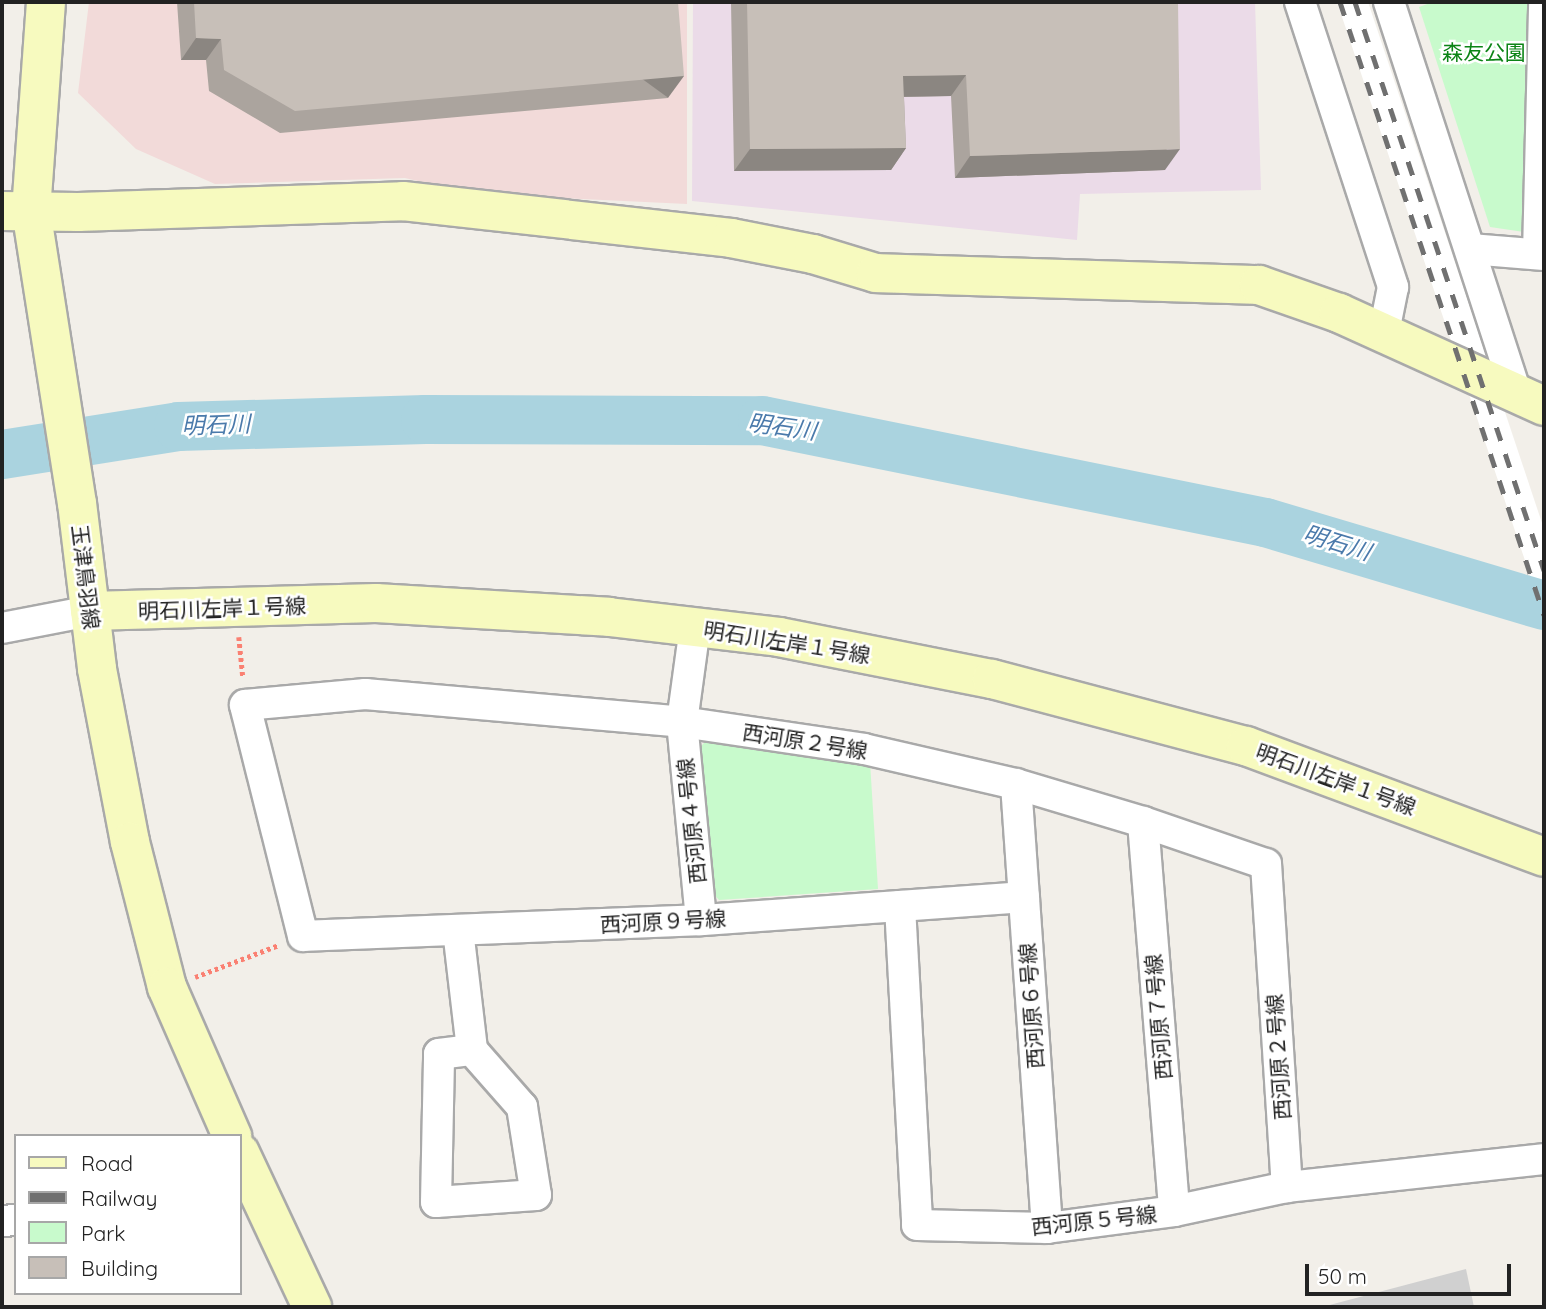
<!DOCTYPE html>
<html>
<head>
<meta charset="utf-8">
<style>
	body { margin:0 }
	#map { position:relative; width:1546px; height:1309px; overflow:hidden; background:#f2efe9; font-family:Quicksand,"Noto Sans JP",sans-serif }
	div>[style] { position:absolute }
	.commercial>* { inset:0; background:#f2dad9 }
	.industrial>* { inset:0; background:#ebdbe8 }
	.religious>* { inset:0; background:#d0d0d0 }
	.park>* { inset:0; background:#c8facc }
	.pier>* { inset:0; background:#fff }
	.river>* { height:49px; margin:-24.5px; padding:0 24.5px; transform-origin:24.5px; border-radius:24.5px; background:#aad3df }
	.path>* { height:4.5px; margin-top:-2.25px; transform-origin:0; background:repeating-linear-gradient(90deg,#fa8072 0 3.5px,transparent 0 7px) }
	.roads { filter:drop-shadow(2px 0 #a9a9a9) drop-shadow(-2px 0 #a9a9a9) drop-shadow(0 2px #a9a9a9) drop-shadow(0 -2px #a9a9a9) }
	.street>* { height:30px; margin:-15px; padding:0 15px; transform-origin:15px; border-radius:15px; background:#fff }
	.secondary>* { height:38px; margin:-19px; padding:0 19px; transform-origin:19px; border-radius:19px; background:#f7fabf }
	.rail>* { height:5px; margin-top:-2.5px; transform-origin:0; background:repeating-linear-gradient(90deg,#707070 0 14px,transparent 0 28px) }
	.wall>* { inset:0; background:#aba49e }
	.shaded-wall>* { inset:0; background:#8b8681; transform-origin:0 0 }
	.building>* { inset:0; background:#c7bfb8 }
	span { translate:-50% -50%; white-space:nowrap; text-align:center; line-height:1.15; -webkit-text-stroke:5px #fff; paint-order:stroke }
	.park-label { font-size:21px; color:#0c8416 }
	.street-label { font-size:21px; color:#222 }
	.water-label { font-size:23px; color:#4a7aab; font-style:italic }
	.frame { position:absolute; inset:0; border:4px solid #222; pointer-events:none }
	.legend { position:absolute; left:14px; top:1134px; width:228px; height:161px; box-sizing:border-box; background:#fff; border:2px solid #a7a7a7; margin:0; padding:9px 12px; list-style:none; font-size:21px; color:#222 }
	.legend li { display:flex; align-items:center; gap:14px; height:35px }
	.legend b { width:35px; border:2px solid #a7a7a7 }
	.scale { position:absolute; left:1305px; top:1264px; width:206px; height:32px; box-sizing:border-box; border:4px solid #222; border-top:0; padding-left:9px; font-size:21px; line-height:24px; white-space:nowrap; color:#222; -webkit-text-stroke:5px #fff; paint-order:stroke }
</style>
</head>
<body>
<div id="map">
	<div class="commercial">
		<div style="clip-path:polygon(89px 2px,687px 2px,687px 204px,474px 194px,405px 178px,215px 184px,136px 149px,78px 93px)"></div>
	</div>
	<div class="industrial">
		<div style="clip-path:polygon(693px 2px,1255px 2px,1261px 190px,1080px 194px,1077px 240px,692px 201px)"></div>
	</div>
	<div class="religious">
		<div style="clip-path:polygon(1466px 1269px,1474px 1307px,1322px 1307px)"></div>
	</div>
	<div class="park">
		<div style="clip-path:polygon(1433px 2px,1535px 2px,1524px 232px,1490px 227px,1419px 7px)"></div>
		<div style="clip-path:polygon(707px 740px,870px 762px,878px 889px,719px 900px,711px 891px,696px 751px)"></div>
	</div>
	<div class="pier">
		<div style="clip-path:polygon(1337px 2px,1368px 2px,1544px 529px,1544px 617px)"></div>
	</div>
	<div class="river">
		<div style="left:2px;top:454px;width:178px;rotate:-9deg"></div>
		<div style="left:178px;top:426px;width:247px;rotate:-1.6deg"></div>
		<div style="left:425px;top:419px;width:337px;rotate:0.2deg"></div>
		<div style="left:762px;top:420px;width:513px;rotate:11.46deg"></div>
		<div style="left:1265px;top:522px;width:291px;rotate:16.6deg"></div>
	</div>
	<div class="path">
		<div style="left:239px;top:637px;width:40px;rotate:84.3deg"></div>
		<div style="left:195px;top:977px;width:90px;rotate:-20.9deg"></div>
	</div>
	<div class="roads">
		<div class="street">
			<div style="left:1300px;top:2px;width:300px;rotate:71.9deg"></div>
			<div style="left:1393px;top:287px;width:46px;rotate:101.3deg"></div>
			<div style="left:1389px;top:2px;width:410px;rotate:72deg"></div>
			<div style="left:1470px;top:249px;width:74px;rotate:4.6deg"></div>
			<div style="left:1538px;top:254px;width:252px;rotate:-88.6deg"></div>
			<div style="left:695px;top:627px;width:96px;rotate:97.8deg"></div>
			<div style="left:682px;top:722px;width:199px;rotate:84.5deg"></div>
			<div style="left:2px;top:628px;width:90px;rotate:-10.9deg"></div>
			<div style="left:1016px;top:784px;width:445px;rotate:86deg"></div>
			<div style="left:1143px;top:822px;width:390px;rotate:85.4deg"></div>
			<div style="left:1024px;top:897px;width:324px;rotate:175.9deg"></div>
			<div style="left:701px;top:920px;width:398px;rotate:177.7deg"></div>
			<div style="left:303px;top:936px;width:238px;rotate:-104.1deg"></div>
			<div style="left:245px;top:705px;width:121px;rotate:-5.2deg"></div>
			<div style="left:365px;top:694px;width:318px;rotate:5deg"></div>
			<div style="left:682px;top:722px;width:184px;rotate:8.4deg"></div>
			<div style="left:864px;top:749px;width:156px;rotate:13deg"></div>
			<div style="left:1016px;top:784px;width:133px;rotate:16.7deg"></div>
			<div style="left:1143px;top:822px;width:130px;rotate:18.9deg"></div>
			<div style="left:1266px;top:864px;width:324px;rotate:86.3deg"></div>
			<div style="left:900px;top:906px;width:319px;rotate:86.9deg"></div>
			<div style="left:917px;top:1225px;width:130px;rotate:1.3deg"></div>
			<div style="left:1047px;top:1228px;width:128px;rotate:-7.6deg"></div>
			<div style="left:1174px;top:1211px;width:116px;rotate:-12deg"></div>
			<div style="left:1287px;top:1187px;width:259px;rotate:-6.2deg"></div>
			<div style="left:458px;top:930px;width:121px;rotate:83.3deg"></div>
			<div style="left:472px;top:1050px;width:76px;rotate:48.7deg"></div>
			<div style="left:522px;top:1107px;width:89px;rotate:81deg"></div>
			<div style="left:536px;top:1195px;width:100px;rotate:176deg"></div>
			<div style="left:436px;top:1202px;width:148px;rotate:-88.8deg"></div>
			<div style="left:439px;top:1054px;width:33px;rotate:-7deg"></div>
			<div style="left:2px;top:1221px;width:14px;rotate:-4deg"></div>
		</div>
		<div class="secondary">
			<div style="left:46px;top:2px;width:209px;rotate:94.1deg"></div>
			<div style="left:31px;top:210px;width:297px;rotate:81.1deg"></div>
			<div style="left:77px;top:503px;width:167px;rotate:83.1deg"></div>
			<div style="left:97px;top:669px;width:176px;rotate:79.2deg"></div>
			<div style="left:130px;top:842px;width:150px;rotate:75.7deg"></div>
			<div style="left:167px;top:987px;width:163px;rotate:66.4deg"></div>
			<div style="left:2px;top:211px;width:76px;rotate:0.8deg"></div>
			<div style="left:78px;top:212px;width:325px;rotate:-1.9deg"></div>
			<div style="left:403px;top:201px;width:330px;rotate:6.4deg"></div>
			<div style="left:731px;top:238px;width:84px;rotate:11deg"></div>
			<div style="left:813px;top:254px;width:66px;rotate:16.8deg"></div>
			<div style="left:876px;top:273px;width:383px;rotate:1.8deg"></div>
			<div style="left:1259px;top:285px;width:85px;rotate:19.3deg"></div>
			<div style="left:1339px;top:313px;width:225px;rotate:24.4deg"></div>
			<div style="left:90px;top:611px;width:286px;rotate:-1.6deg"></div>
			<div style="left:376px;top:603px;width:233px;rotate:3.4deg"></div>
			<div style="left:609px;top:617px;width:171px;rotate:6.7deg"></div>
			<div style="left:779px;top:637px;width:217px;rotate:11.2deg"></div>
			<div style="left:992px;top:679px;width:263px;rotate:14.8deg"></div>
			<div style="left:1246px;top:746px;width:318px;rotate:20.4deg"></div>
			<div style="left:240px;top:1153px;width:170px;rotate:64.9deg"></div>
		</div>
	</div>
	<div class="rail">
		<div style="left:1340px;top:2px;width:646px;rotate:71.59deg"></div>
		<div style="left:1355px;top:2px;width:599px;rotate:71.6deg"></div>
	</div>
	<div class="wall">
		<div style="clip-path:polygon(177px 2px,678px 2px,668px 98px,280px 133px,209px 91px,206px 60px,181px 60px)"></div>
		<div style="clip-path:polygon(731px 2px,1178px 2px,1165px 170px,955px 178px,951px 96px,904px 97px,906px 148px,891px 170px,734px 171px)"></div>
	</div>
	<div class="shaded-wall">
		<div style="clip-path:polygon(196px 38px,221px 39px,206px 60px,181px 60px)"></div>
		<div style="clip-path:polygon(966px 75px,951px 96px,888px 97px,903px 76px)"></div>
		<div style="left:684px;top:76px;width:27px;height:391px;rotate:126deg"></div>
		<div style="clip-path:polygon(906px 148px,891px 170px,734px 171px,750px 149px)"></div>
		<div style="clip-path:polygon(1180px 149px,1165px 170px,955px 178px,970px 156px)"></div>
	</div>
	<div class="building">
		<div style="clip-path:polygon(194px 2px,678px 2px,684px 76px,295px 111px,224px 70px,221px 39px,196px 38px)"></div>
		<div style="clip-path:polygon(747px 2px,1178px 2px,1180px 149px,970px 156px,966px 75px,903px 76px,906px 148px,750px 149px)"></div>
	</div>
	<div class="park-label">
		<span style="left:1484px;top:52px">森友公園</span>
	</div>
	<div class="street-label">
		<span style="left:86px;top:577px;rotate:83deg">玉津鳥羽線</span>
		<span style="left:222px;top:608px;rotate:-2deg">明石川左岸１号線</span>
		<span style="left:787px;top:642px;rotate:9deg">明石川左岸１号線</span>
		<span style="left:805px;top:741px;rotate:9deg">西河原２号線</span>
		<span style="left:1336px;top:779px;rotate:20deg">明石川左岸１号線</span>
		<span style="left:691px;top:821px;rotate:-96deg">西河原４号線</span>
		<span style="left:663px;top:921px;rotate:-3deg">西河原９号線</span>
		<span style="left:1031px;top:1006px;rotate:-94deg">西河原６号線</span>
		<span style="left:1158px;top:1017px;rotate:-95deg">西河原７号線</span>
		<span style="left:1278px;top:1057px;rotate:-94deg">西河原２号線</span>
		<span style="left:1094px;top:1220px;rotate:-6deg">西河原５号線</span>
	</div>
	<div class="water-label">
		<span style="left:216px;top:425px;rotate:-2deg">明石川</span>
		<span style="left:782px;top:427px;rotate:8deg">明石川</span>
		<span style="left:1337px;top:543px;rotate:17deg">明石川</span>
	</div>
	<div class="frame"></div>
	<ul class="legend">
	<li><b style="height:9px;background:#f7fabf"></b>Road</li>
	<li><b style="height:9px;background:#707070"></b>Railway</li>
	<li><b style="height:19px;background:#c8facc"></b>Park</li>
	<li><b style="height:19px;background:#c7bfb8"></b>Building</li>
	</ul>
	<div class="scale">50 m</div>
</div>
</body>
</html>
